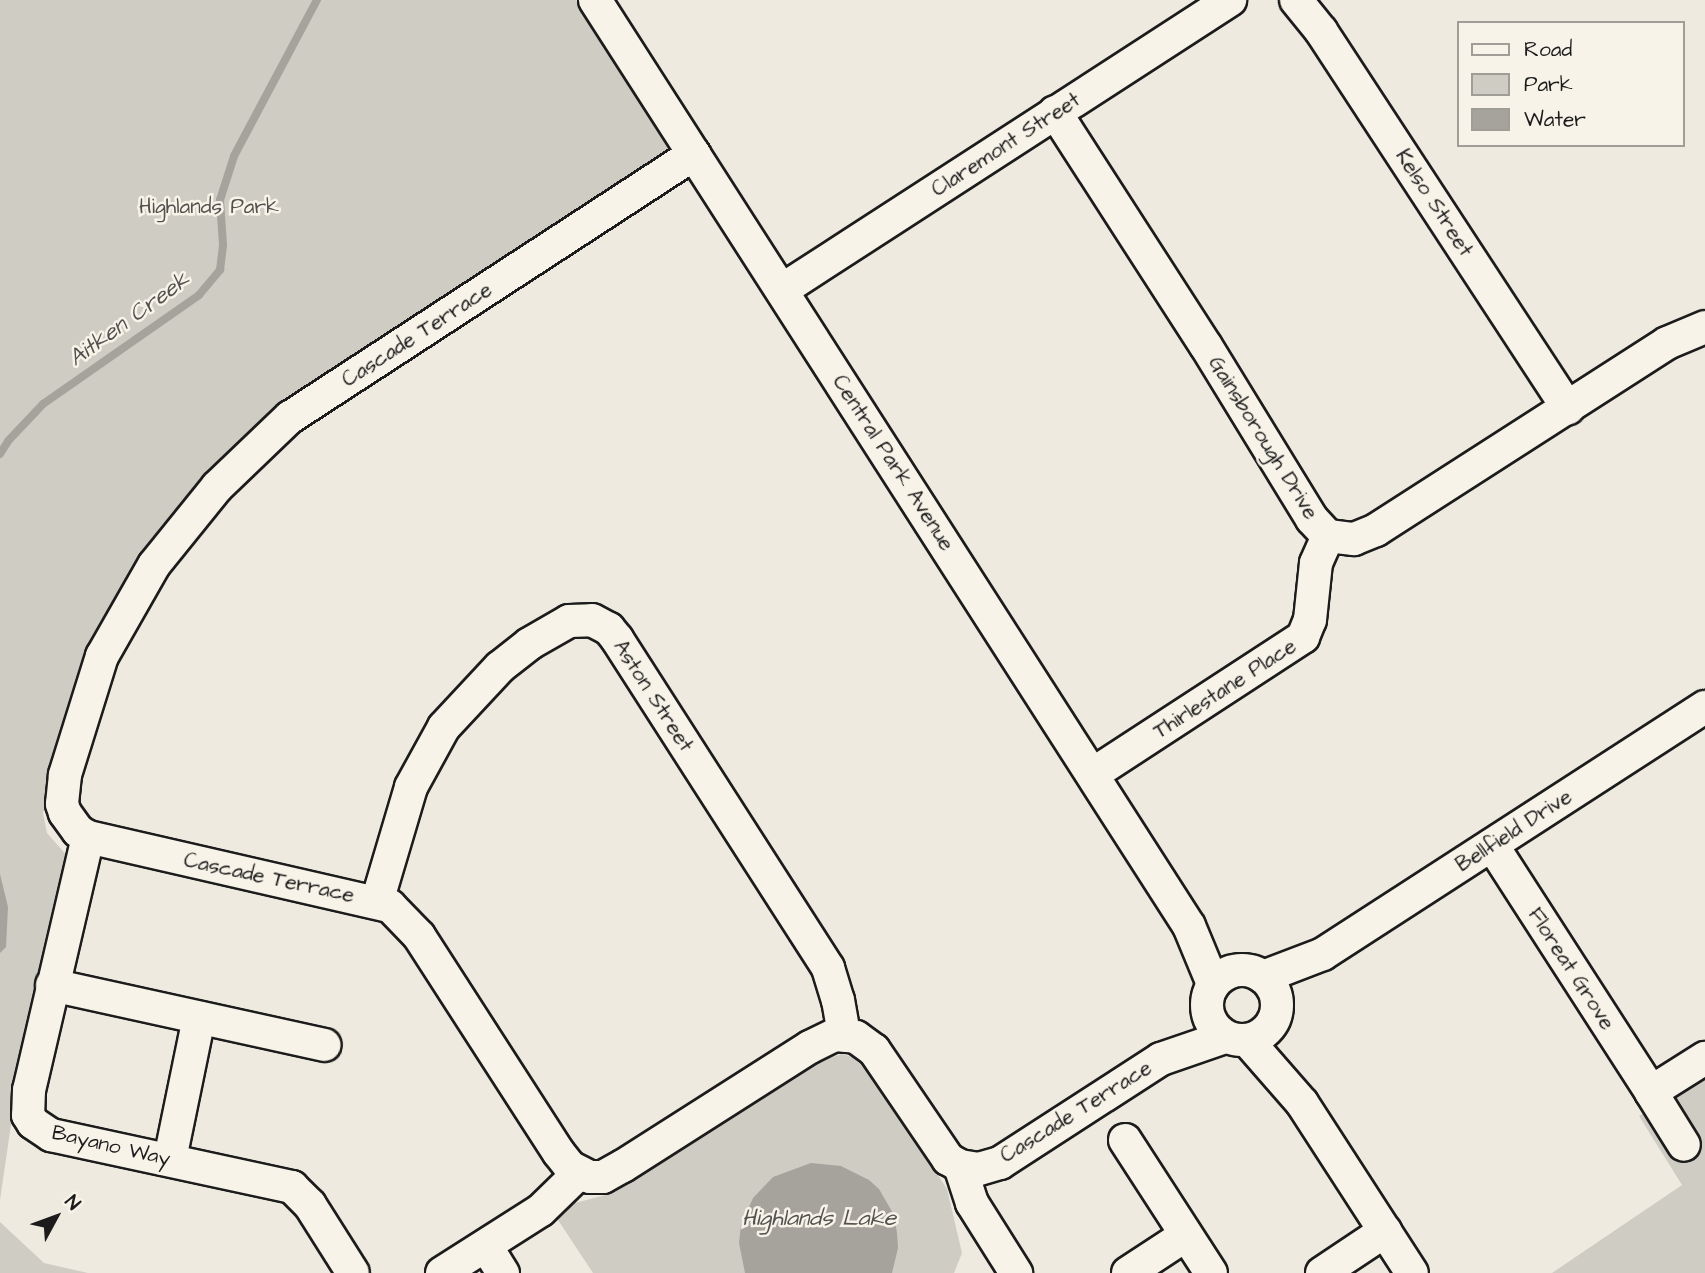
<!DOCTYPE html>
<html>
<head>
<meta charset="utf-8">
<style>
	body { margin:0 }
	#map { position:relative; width:1705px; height:1273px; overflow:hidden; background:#eeeae0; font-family:"Architects Daughter",sans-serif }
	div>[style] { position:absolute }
	.green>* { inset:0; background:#cfccc3 }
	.water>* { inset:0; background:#a6a39d }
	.stream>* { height:8px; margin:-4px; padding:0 4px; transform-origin:4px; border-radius:4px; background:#a6a39d }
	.roads { filter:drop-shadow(2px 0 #1c1c1c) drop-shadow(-2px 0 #1c1c1c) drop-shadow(0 2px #1c1c1c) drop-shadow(0 -2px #1c1c1c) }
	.minor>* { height:32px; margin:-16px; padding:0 16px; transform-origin:16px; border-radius:16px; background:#f7f3e8 }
	.minor>.ring { margin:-16px; padding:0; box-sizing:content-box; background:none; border:32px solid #f7f3e8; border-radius:50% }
	span { translate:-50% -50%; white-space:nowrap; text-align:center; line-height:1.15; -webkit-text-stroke:5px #f7f3e8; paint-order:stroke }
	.street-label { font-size:21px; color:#1c1c1c }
	.park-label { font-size:21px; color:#52514e }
	.water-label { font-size:23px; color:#535250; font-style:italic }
	.legend { position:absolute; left:1457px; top:21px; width:228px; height:126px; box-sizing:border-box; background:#f7f3e8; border:2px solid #9f9d96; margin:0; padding:9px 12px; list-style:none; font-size:21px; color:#1c1c1c }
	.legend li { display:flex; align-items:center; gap:14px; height:35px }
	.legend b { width:35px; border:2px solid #9f9d96 }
	.north { position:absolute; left:21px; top:1182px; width:70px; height:70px; -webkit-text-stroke:5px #f7f3e8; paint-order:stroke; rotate:49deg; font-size:19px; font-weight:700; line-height:28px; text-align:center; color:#1c1c1c }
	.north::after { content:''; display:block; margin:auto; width:24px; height:32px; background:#1c1c1c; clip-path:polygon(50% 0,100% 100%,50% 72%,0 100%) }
</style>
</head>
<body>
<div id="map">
	<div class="green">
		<div style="clip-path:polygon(0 0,576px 0,669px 147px,669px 158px,250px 438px,72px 707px,43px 813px,47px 833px,69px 858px,14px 1104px,0 1200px)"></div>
		<div style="clip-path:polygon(842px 1054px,852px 1057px,872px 1074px,947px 1189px,962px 1253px,954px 1273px,593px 1273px,556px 1217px,571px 1204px,613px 1193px,801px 1072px,820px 1061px)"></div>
		<div style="clip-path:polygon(1705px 1074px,1705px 1273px,1552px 1273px,1682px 1185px,1639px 1116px)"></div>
		<div style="clip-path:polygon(0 1222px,44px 1263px,88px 1273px,0 1273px)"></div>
	</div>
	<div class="water">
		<div style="clip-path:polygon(0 874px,8px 907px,6px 947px,0 953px)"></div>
		<div style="clip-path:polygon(811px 1163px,841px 1166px,869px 1180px,879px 1189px,894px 1215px,897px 1233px,898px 1248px,892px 1273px,745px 1273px,739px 1243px,741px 1225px,753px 1198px,773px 1177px)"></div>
	</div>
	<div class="stream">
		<div style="left:0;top:454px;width:15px;rotate:-58deg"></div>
		<div style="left:8px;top:441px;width:51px;rotate:-46.6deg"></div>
		<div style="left:43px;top:404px;width:190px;rotate:-34.9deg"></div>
		<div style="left:199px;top:295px;width:33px;rotate:-50deg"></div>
		<div style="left:220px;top:270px;width:25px;rotate:-83deg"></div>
		<div style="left:223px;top:245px;width:45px;rotate:-93.8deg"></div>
		<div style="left:220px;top:200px;width:46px;rotate:-72.3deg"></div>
		<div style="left:234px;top:156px;width:177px;rotate:-62deg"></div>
	</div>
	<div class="roads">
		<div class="minor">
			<div style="left:595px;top:0;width:1100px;rotate:57.32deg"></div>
			<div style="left:1189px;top:926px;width:63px;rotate:67.5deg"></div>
			<div style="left:1296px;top:0;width:40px;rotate:51deg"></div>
			<div style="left:1321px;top:31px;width:451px;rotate:56.8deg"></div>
			<div style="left:1055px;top:112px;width:278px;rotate:57.2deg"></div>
			<div style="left:1206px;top:346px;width:203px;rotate:58.5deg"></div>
			<div style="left:1312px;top:519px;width:23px;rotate:47deg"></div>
			<div style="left:1328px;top:536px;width:26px;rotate:7deg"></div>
			<div style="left:1354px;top:539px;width:24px;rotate:-22deg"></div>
			<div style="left:1376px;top:530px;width:346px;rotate:-32.7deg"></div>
			<div style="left:1667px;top:343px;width:41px;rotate:-22.8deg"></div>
			<div style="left:694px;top:154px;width:482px;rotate:146.9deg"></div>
			<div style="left:290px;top:417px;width:101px;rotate:136.2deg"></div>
			<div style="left:217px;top:487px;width:100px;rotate:128.9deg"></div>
			<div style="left:154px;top:565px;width:105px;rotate:119.7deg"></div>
			<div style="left:102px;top:656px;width:125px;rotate:107.3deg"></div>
			<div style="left:65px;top:775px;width:29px;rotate:96deg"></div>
			<div style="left:62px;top:804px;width:9px;rotate:72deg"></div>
			<div style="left:65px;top:813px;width:22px;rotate:54deg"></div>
			<div style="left:78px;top:831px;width:12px;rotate:31deg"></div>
			<div style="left:88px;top:837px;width:310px;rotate:12.9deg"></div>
			<div style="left:390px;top:906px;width:42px;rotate:46deg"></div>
			<div style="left:419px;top:936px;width:258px;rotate:57.2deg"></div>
			<div style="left:559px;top:1153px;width:18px;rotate:52deg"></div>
			<div style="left:570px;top:1167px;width:22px;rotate:27deg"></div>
			<div style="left:590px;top:1177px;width:13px"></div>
			<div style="left:603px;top:1177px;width:23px;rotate:-29deg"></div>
			<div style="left:623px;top:1166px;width:222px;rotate:-32.5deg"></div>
			<div style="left:810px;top:1047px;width:28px;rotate:-26deg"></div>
			<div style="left:835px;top:1035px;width:21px;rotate:5deg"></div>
			<div style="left:856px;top:1037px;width:22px;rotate:36deg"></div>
			<div style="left:874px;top:1050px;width:132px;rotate:55.8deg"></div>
			<div style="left:948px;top:1159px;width:14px;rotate:30deg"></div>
			<div style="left:960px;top:1166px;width:19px;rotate:9deg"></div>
			<div style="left:979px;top:1169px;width:22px;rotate:-16deg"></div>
			<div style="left:1000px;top:1163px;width:192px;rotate:-32.9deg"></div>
			<div style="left:1161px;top:1059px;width:68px;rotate:-19deg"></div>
			<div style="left:782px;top:290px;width:534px;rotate:-32.92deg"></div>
			<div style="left:1093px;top:774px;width:251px;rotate:-33.1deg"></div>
			<div style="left:1303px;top:637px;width:18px;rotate:-68deg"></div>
			<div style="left:1310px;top:620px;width:57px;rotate:-84deg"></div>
			<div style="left:1316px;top:563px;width:30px;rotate:-66deg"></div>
			<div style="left:88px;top:837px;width:260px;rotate:103.1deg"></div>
			<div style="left:29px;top:1090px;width:25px;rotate:92deg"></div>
			<div style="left:28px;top:1115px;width:9px;rotate:58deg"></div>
			<div style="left:33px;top:1123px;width:22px;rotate:34deg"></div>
			<div style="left:51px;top:1135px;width:247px;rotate:12.2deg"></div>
			<div style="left:292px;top:1187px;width:25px;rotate:45deg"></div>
			<div style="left:310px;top:1205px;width:80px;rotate:57.7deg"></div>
			<div style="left:1492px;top:845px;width:294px;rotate:57.2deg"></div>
			<div style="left:1651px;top:1092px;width:64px;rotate:-32.2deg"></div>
			<div style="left:377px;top:902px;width:120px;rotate:-73.5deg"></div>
			<div style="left:411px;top:787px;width:68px;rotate:-61.2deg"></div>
			<div style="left:444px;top:727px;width:82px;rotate:-47deg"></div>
			<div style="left:500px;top:667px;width:37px;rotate:-38deg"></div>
			<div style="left:529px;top:644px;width:46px;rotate:-29.9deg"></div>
			<div style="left:569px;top:621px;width:23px;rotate:-2deg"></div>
			<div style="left:592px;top:620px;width:19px;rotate:28deg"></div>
			<div style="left:609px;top:629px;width:13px;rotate:51deg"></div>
			<div style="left:617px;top:639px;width:391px;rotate:57.3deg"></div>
			<div style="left:828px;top:968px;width:34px;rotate:73deg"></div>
			<div style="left:838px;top:1000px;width:36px;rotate:80deg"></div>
			<div class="ring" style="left:1207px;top:970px;width:38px;height:38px"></div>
			<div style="left:1263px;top:977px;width:64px;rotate:-21deg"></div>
			<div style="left:1323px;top:954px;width:455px;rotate:-32.9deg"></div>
			<div style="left:52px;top:985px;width:279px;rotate:12.4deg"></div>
			<div style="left:1247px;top:1040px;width:84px;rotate:48.9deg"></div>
			<div style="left:1302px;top:1103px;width:202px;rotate:57.1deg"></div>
			<div style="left:1651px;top:1092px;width:62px;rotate:58.1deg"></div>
			<div style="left:1125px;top:1140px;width:158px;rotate:57.1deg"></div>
			<div style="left:170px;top:1159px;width:144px;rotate:-78.4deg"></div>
			<div style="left:960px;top:1166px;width:39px;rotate:72deg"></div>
			<div style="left:972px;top:1203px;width:83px;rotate:57.8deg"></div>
			<div style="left:486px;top:1246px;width:32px;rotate:58deg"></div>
			<div style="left:442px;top:1273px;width:117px;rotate:-32.5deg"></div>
			<div style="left:541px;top:1210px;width:53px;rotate:-44.2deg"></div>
			<div style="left:1128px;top:1273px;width:69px;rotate:-33.2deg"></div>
			<div style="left:1322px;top:1273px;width:76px;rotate:-33.7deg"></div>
		</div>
	</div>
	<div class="street-label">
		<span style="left:1006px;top:145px;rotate:-33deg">Claremont Street</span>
		<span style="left:1434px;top:203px;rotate:57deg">Kelso Street</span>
		<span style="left:417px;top:335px;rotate:-33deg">Cascade Terrace</span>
		<span style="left:1263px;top:438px;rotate:58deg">Gainsborough Drive</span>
		<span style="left:893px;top:463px;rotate:57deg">Central Park Avenue</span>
		<span style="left:1225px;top:689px;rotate:-33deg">Thirlestane Place</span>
		<span style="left:653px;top:696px;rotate:57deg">Aston Street</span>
		<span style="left:1514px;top:831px;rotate:-33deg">Bellfield Drive</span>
		<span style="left:269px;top:878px;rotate:12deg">Cascade Terrace</span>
		<span style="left:1571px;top:969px;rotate:57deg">Floreat Grove</span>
		<span style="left:1076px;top:1112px;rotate:-32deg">Cascade Terrace</span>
		<span style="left:111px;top:1146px;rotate:13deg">Bayano Way</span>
	</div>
	<div class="park-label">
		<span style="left:209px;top:207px">Highlands Park</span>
	</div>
	<div class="water-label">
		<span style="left:129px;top:319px;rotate:-36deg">Aitken Creek</span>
		<span style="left:819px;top:1218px">Highlands Lake</span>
	</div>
	<ul class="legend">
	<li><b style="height:9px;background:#f7f3e8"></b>Road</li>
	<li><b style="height:19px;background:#cfccc3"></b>Park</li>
	<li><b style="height:19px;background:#a6a39d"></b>Water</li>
	</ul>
	<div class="north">N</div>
</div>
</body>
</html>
